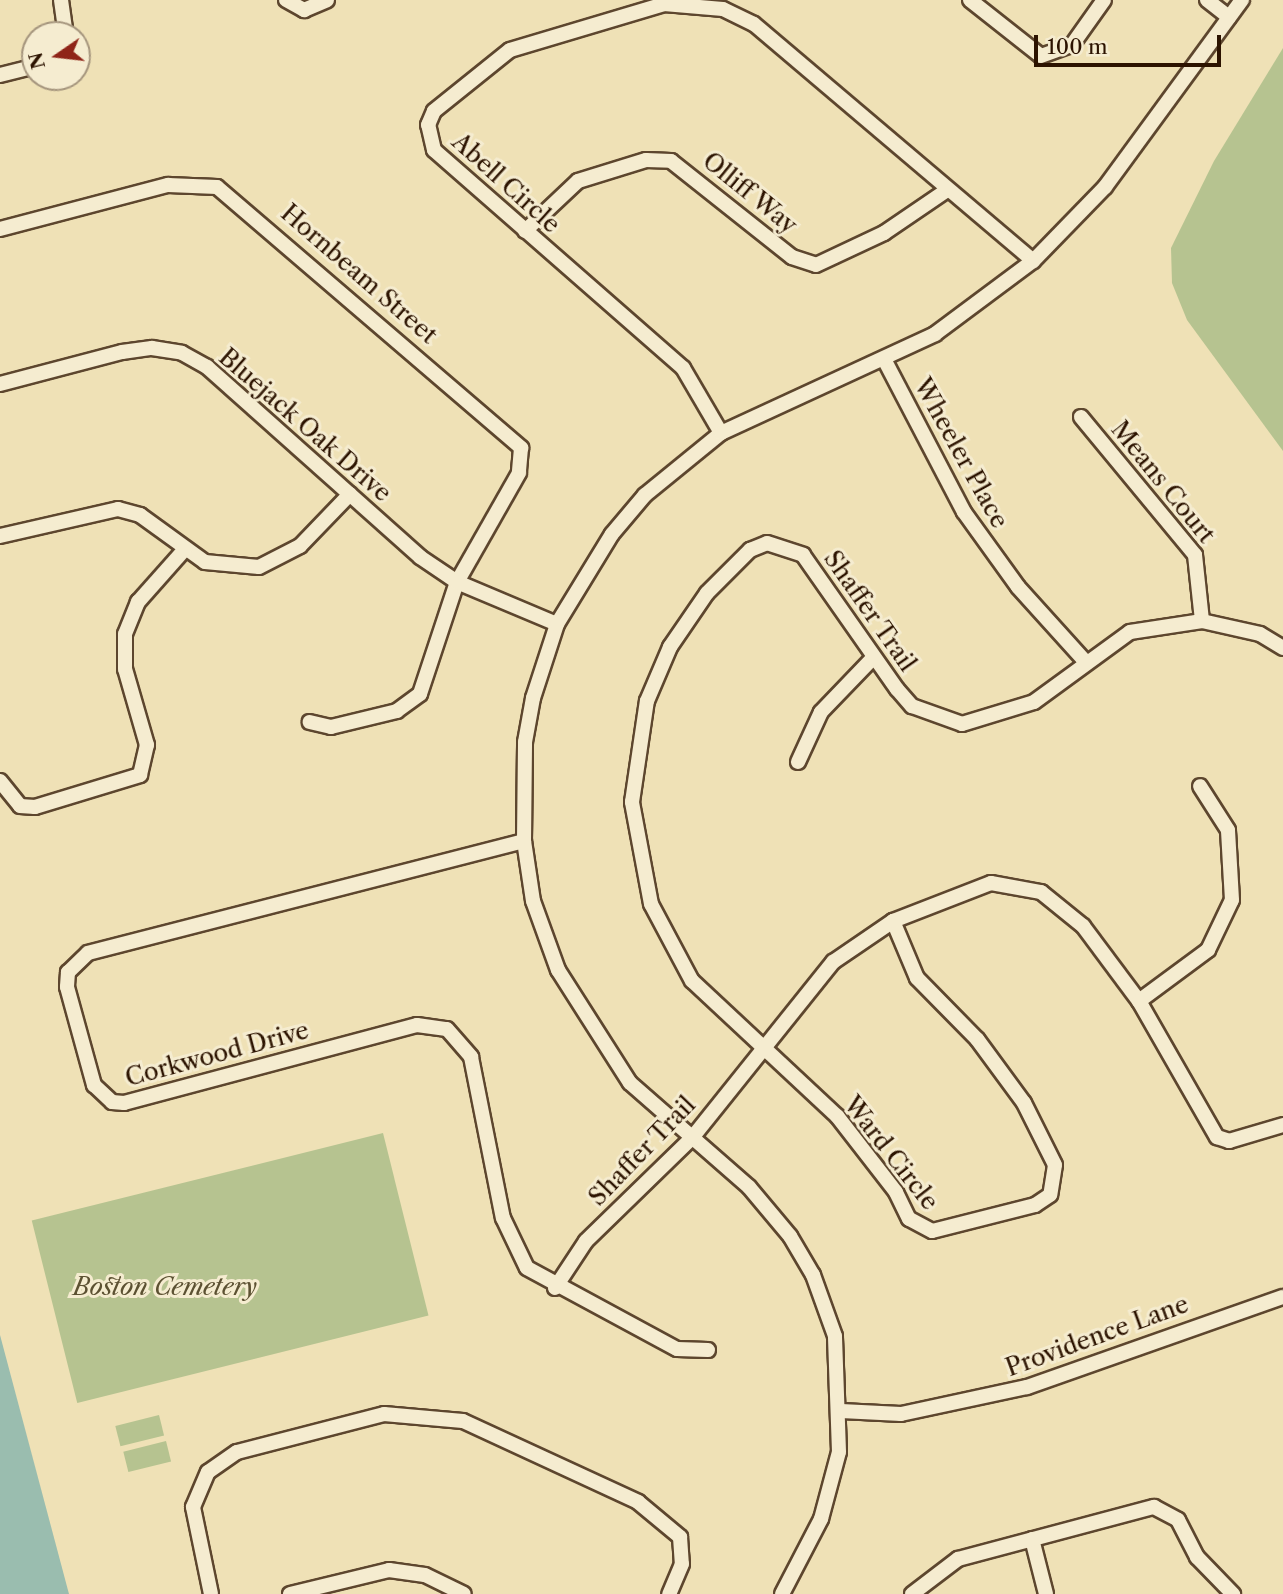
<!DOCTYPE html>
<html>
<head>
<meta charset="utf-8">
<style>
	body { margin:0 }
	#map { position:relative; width:1283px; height:1594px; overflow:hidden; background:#efe1b6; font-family:"Libre Caslon Text",serif }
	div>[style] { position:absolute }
	.green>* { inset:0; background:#b6c390; transform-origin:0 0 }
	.water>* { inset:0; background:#9abdaf }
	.roads { filter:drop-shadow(2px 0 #5d462e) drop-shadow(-2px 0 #5d462e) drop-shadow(0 2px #5d462e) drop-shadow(0 -2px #5d462e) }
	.minor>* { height:14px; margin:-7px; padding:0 7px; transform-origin:7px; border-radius:7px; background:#f5ecd0 }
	span { translate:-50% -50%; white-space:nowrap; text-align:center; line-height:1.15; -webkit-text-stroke:6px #f5ecd0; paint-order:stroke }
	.street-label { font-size:24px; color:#2c1300 }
	.park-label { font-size:24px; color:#5c5132; font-style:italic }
	.north { position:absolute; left:21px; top:21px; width:70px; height:70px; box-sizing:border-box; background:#f5ecd0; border:2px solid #a5957d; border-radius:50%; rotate:256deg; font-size:19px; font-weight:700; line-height:28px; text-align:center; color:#2c1300 }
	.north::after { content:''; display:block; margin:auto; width:24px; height:32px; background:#8f2418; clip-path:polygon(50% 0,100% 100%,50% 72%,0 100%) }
	.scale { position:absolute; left:1034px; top:35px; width:187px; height:32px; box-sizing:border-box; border:4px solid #2c1300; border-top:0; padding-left:9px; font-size:21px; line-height:24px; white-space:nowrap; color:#2c1300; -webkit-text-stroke:5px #f5ecd0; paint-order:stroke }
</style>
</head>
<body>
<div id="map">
	<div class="green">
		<div style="clip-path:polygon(1283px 48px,1283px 451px,1187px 320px,1172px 283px,1171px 248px,1214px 161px)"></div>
		<div style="left:383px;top:1133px;width:188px;height:362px;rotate:76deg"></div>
		<div style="left:159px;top:1415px;width:21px;height:45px;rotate:76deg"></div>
		<div style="left:166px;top:1441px;width:21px;height:44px;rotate:76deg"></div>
	</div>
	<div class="water">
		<div style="clip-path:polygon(0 1335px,69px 1594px,0 1594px)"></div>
	</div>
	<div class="roads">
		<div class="minor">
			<div style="left:61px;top:0;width:35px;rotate:82deg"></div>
			<div style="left:286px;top:0;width:21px;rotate:29deg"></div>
			<div style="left:304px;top:10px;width:25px;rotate:-23deg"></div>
			<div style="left:970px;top:0;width:90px;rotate:38.3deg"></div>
			<div style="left:1041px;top:56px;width:33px;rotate:-20deg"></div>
			<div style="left:1072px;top:45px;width:55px;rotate:-54.6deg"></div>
			<div style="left:1207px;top:0;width:28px;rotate:38deg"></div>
			<div style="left:0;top:75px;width:36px;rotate:-14deg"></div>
			<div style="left:0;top:229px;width:174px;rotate:-14.7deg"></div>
			<div style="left:168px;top:185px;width:49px;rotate:2.3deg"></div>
			<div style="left:217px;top:187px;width:401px;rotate:40.6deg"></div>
			<div style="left:521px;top:448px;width:25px;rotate:95deg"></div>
			<div style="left:519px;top:473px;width:125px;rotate:119.6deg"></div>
			<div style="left:457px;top:582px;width:118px;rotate:108.3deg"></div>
			<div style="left:420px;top:694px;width:29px;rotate:144deg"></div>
			<div style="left:397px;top:711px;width:68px;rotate:166.4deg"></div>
			<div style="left:331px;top:727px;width:22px;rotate:-167deg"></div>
			<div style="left:525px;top:231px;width:73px;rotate:-43.3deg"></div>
			<div style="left:578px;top:181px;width:71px;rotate:-17.2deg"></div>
			<div style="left:646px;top:160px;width:25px;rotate:2deg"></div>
			<div style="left:671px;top:161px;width:154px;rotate:38.4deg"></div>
			<div style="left:792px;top:257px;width:25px;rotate:18deg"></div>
			<div style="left:816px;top:265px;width:75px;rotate:-25.2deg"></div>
			<div style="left:884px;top:233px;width:76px;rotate:-34.3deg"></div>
			<div style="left:885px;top:361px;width:170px;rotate:62.4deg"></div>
			<div style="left:964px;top:512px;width:92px;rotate:54.2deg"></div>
			<div style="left:1018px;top:587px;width:98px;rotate:47.9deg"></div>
			<div style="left:0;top:384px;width:126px;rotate:-14.7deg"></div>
			<div style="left:122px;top:352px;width:30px;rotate:-8deg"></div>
			<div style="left:152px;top:348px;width:30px;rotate:9deg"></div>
			<div style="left:182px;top:353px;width:29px;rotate:29deg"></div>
			<div style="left:207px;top:367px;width:285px;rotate:41.7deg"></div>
			<div style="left:420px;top:557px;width:45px;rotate:34deg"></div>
			<div style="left:457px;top:582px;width:108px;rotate:22.8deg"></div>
			<div style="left:1081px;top:417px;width:179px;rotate:50.4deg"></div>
			<div style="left:1195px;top:555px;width:66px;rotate:83.9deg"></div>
			<div style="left:721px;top:433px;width:75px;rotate:-120.3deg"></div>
			<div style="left:683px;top:368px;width:331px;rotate:-138.8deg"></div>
			<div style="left:434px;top:150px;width:26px;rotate:-103deg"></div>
			<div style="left:428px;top:125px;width:15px;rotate:-67deg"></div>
			<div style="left:434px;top:111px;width:97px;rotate:-38.8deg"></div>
			<div style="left:510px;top:50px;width:161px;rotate:-16.6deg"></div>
			<div style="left:664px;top:4px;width:59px;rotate:4.8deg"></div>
			<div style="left:723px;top:9px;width:34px;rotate:26deg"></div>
			<div style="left:754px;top:24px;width:366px;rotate:40.3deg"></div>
			<div style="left:0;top:536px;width:121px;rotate:-12.9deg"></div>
			<div style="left:118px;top:509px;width:23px;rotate:15deg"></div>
			<div style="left:140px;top:515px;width:80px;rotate:35.9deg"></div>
			<div style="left:205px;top:562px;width:54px;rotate:5.3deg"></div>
			<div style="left:259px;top:567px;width:46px;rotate:-27.1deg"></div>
			<div style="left:300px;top:546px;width:72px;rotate:-46.1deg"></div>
			<div style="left:798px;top:762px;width:55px;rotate:-65.3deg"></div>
			<div style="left:821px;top:712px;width:74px;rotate:-46.1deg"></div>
			<div style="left:0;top:781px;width:32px;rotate:51deg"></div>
			<div style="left:20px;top:806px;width:15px;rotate:4deg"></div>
			<div style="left:35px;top:807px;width:110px;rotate:-16.9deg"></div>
			<div style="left:140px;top:775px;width:31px;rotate:-77deg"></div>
			<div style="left:147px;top:745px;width:79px;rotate:-106.1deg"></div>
			<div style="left:125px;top:669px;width:35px;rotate:-90deg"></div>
			<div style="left:125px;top:634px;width:35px;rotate:-68deg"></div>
			<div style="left:138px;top:602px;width:71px;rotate:-48.4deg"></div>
			<div style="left:524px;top:841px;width:450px;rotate:165.6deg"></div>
			<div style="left:88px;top:953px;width:28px;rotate:136deg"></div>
			<div style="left:68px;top:972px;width:15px;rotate:94deg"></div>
			<div style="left:67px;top:987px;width:102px;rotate:74.6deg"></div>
			<div style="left:94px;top:1085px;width:25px;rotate:43deg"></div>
			<div style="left:112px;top:1102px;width:12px;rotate:5deg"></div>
			<div style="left:124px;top:1103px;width:303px;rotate:-14.9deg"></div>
			<div style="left:417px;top:1025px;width:30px;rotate:8deg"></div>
			<div style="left:447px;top:1029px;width:37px;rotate:49deg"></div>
			<div style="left:471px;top:1057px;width:164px;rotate:78.8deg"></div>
			<div style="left:503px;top:1218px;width:55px;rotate:64.4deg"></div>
			<div style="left:527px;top:1268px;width:170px;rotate:28.4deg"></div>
			<div style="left:677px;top:1349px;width:31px;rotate:2deg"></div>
			<div style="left:893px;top:921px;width:62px;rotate:67.2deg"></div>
			<div style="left:917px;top:978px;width:86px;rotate:45.5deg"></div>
			<div style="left:977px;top:1039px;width:79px;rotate:53.7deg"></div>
			<div style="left:1024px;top:1103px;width:69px;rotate:63.4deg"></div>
			<div style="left:1055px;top:1165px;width:30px;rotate:99deg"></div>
			<div style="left:1050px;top:1195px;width:18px;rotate:146deg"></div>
			<div style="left:1035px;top:1205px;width:106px;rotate:165.8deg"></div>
			<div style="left:932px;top:1231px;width:26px;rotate:-152deg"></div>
			<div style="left:909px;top:1219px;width:30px;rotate:-116deg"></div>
			<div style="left:896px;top:1192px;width:96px;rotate:-127.8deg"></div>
			<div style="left:837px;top:1116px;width:198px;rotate:-137deg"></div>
			<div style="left:692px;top:981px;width:87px;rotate:-118deg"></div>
			<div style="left:651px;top:904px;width:104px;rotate:-100.6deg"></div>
			<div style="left:632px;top:802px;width:102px;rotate:-81.6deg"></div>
			<div style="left:647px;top:701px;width:59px;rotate:-66.9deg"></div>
			<div style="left:670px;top:647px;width:65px;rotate:-55.6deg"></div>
			<div style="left:707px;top:593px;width:61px;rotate:-45deg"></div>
			<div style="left:750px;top:550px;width:18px;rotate:-22deg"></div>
			<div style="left:767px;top:543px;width:38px;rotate:18deg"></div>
			<div style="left:803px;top:555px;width:164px;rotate:55deg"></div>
			<div style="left:897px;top:689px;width:23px;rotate:49deg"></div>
			<div style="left:912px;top:706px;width:53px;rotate:19.8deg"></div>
			<div style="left:962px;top:724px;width:75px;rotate:-17deg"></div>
			<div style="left:1034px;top:702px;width:119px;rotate:-36.1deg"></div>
			<div style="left:1130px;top:632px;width:73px;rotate:-8.7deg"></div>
			<div style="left:1202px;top:621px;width:59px;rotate:12.6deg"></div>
			<div style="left:1260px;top:634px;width:27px;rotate:31deg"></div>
			<div style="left:1139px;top:1001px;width:86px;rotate:-36.5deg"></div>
			<div style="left:1208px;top:950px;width:55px;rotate:-64.4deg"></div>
			<div style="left:1232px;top:900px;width:70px;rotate:-93.3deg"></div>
			<div style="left:1228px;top:830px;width:52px;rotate:-122.5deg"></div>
			<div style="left:555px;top:1288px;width:56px;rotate:-56.6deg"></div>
			<div style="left:586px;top:1241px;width:148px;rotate:-44.2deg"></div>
			<div style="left:692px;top:1138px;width:226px;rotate:-51.3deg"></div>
			<div style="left:833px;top:962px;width:73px;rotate:-34.3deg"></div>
			<div style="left:893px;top:921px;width:105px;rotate:-21.2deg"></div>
			<div style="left:991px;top:883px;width:51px;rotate:10.2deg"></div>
			<div style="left:1041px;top:892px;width:54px;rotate:39deg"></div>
			<div style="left:1083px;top:926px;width:94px;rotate:53.3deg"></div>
			<div style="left:1139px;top:1001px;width:157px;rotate:60.2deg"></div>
			<div style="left:1217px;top:1137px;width:13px;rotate:18deg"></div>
			<div style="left:1229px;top:1141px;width:56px;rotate:-16.5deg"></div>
			<div style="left:841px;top:1411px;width:60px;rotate:2.9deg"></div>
			<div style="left:901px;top:1414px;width:129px;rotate:-12.1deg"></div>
			<div style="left:1027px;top:1387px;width:271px;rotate:-19.4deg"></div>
			<div style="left:1032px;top:1539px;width:57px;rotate:75.7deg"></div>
			<div style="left:211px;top:1594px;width:89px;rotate:-101.7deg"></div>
			<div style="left:193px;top:1507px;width:38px;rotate:-67deg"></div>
			<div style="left:208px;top:1472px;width:35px;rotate:-35deg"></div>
			<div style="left:237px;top:1452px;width:152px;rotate:-14.5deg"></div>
			<div style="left:384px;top:1414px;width:79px;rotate:5.1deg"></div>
			<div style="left:463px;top:1421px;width:193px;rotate:24.8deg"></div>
			<div style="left:638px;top:1502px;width:55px;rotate:39.8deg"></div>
			<div style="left:680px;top:1537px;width:27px;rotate:86deg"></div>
			<div style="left:682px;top:1564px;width:33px;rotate:113deg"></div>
			<div style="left:290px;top:1594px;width:102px;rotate:-13.6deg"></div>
			<div style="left:389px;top:1570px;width:36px;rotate:8deg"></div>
			<div style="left:425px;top:1575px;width:43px;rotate:26deg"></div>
			<div style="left:782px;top:1594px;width:85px;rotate:-62.5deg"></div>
			<div style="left:821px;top:1519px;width:69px;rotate:-75deg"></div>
			<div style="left:839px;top:1452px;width:116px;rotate:-92deg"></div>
			<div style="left:835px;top:1336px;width:65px;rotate:-109.8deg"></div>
			<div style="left:813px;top:1275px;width:45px;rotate:-120.5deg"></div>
			<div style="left:790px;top:1236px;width:64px;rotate:-129.9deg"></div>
			<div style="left:749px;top:1187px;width:158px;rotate:-138.8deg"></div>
			<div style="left:630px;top:1083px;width:134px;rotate:-122.5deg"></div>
			<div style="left:558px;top:970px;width:73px;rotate:-109.9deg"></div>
			<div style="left:533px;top:901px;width:61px;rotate:-98.5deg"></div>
			<div style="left:524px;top:841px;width:99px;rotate:-89.4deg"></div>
			<div style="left:525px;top:742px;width:45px;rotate:-79.7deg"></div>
			<div style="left:533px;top:698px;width:78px;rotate:-72deg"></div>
			<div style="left:557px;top:624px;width:105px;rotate:-58.6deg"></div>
			<div style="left:612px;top:534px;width:51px;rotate:-49.8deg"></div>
			<div style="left:645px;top:495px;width:98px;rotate:-39.2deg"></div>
			<div style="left:721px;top:433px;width:236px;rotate:-24.8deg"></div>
			<div style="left:935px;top:334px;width:122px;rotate:-36.7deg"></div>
			<div style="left:1033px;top:261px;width:103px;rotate:-45.8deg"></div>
			<div style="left:1105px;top:187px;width:232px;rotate:-53.8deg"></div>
			<div style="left:912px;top:1594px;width:58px;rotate:-37.3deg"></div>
			<div style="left:958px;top:1559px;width:203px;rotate:-14.9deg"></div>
			<div style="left:1154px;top:1507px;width:27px;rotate:28deg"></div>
			<div style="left:1178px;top:1520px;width:42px;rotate:62.8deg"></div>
			<div style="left:1197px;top:1557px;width:52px;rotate:45.8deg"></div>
		</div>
	</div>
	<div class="street-label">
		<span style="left:506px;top:183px;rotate:42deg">Abell Circle</span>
		<span style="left:750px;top:193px;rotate:39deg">Olliff Way</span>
		<span style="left:359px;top:274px;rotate:41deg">Hornbeam Street</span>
		<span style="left:305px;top:425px;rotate:41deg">Bluejack Oak Drive</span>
		<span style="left:961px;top:453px;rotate:61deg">Wheeler Place</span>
		<span style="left:1163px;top:482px;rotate:51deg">Means Court</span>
		<span style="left:870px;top:611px;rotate:55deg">Shaffer Trail</span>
		<span style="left:217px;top:1054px;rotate:-15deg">Corkwood Drive</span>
		<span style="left:642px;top:1151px;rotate:-46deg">Shaffer Trail</span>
		<span style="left:891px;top:1153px;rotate:52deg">Ward Circle</span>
		<span style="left:1097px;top:1336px;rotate:-20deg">Providence Lane</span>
	</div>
	<div class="park-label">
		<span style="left:165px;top:1287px">Boston Cemetery</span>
	</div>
	<div class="north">N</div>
	<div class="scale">100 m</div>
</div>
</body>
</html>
